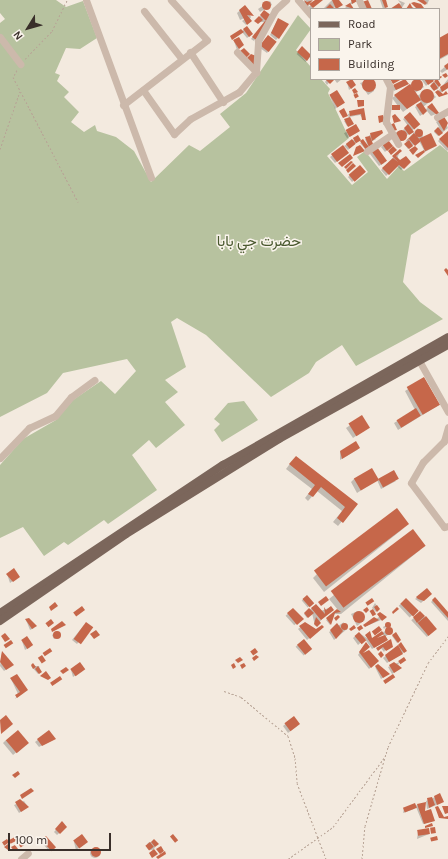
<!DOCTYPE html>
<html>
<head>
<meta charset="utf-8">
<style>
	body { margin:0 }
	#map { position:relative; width:448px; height:859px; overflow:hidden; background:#f3eadf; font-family:Karla,Vazirmatn,sans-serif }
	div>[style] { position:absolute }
	.green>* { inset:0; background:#b7c29f }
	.shadow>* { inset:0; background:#0003; transform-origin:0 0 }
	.round { border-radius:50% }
	.building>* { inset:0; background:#c6674a; transform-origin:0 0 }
	.path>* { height:1px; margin-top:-0.5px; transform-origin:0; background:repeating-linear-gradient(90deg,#b7a395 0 2px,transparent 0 4px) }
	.minor>* { height:7px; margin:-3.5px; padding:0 3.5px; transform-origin:3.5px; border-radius:3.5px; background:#ccb9ab }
	.major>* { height:8px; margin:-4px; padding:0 4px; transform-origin:4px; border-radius:4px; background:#7b665b }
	span { translate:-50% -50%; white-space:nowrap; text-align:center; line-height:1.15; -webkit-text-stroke:3px #faf4ec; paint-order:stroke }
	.park-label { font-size:15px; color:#49582e }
	.legend { position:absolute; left:310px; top:8px; width:130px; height:72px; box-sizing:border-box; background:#faf4ec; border:1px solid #ada59e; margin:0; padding:5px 7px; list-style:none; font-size:12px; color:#392f2a }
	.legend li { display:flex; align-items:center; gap:8px; height:20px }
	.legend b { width:20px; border:1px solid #ada59e }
	.north { position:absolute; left:8px; top:8px; width:40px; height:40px; -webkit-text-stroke:3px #faf4ec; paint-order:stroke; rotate:233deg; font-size:11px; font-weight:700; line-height:16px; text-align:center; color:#392f2a }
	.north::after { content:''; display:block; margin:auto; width:14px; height:18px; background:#392f2a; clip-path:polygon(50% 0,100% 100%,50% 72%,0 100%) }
	.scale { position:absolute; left:8px; top:833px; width:103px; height:18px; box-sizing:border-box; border:2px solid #392f2a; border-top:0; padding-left:5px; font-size:12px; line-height:14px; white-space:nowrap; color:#392f2a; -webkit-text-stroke:3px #faf4ec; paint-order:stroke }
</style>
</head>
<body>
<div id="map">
	<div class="green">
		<div style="clip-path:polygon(0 0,56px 0,66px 7px,83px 1px,97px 38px,80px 49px,66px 48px,55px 73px,60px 75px,57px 81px,69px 92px,64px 97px,79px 112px,71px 122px,84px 132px,95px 125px,97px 131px,116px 137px,134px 151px,151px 182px,189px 145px,200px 151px,230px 127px,220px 114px,246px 93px,298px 15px,311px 29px,296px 50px,311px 67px,311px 79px,321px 79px,330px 89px,328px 93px,349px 138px,327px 156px,352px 185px,368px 172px,357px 157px,365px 151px,387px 179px,399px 166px,404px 171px,440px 145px,448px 152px,448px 211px,411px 235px,403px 282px,420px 302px,443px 319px,356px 366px,342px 345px,316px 362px,309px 373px,271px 397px,206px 335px,177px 318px,171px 322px,186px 367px,165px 380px,178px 392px,165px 402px,185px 425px,156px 448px,149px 440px,132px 455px,157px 490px,108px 524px,104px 520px,68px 545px,64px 542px,44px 556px,23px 527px,0 538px,0 465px,23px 439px,56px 420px,73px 400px,101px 381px,115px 394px,136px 371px,127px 359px,63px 373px,47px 393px,0 417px,0 23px,5px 19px,0 13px)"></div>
		<div style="clip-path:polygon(244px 401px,258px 420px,222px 442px,214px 430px,220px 424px,214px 419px,228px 403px)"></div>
	</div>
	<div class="shadow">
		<div style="clip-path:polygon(306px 0,312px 0,308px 7px,321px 0,310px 10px,301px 4px)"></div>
		<div style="clip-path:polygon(332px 0,338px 0,339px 7px,323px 9px)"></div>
		<div style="clip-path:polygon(353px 0,357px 1px,350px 5px,353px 9px,344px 9px)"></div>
		<div style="clip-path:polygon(380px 0,385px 0,385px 8px,383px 9px)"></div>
		<div style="clip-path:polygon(398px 0,405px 3px,401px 9px,392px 9px,401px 4px)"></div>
		<div style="clip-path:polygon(424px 0,429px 0,427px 5px)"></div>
		<div style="clip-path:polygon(270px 1px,272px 5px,260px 12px,258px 9px)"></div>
		<div style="clip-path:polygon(245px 6px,251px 17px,246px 25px,242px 21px,249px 16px,240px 20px,237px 13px)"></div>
		<div style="clip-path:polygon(263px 13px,271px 16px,254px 41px,251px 39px,264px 22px,255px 22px)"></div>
		<div style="clip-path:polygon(278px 19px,278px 38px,276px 40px,270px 35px)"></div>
		<div style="clip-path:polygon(247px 27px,250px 36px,247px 38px,242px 32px,230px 41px)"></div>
		<div style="clip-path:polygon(448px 35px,448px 55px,439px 60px,439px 39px)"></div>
		<div style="clip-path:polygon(266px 38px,276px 42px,267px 53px,260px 48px)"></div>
		<div style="clip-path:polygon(234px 41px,241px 47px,237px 50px)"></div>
		<div style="left:302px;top:48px;width:12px;height:8px;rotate:42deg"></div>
		<div style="clip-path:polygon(448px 64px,448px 69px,442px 73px,440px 71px)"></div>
		<div style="clip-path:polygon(327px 79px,332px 79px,327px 85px,325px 82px)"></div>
		<div style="clip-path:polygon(334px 79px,342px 79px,337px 83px)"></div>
		<div style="clip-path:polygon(374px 79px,374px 91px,368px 95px,360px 83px)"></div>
		<div style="clip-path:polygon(418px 79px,424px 87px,415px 93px,417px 96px,428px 89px,436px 97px,423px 107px,425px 110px,432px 104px,436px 114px,431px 116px,427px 111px,420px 116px,415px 107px,421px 102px,419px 100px,403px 112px,399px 107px,391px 110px,392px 106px,398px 106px,392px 98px)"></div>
		<div style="clip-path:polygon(421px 79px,433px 79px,426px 86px)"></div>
		<div style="clip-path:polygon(448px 79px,448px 88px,440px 93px,439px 90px)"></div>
		<div style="clip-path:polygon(347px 82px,353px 87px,349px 90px)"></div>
		<div class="round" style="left:431px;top:82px;width:8px;height:8px"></div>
		<div style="clip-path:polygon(406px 85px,394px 91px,392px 88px,394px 86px)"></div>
		<div style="clip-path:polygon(330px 96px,342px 104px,335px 109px)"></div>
		<div style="clip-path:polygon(363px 109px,364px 120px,360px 115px,349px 117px,353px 124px,347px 126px,344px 121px,349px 119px,348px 114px)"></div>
		<div style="clip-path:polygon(410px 113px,417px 126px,399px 143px,394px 133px,400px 131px,407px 135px,403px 130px,408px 126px,403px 119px)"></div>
		<div style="clip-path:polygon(443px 116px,448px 128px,438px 136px,434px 132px,439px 127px,436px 122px)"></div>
		<div style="left:356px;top:126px;width:6px;height:14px;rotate:59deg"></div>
		<div style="clip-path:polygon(418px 128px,423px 136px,420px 141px,434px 147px,425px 152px,419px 141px,408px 149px,405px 145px,407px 140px)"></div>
		<div style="clip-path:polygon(448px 132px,448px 150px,447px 151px,438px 141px)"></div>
		<div style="clip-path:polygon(371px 134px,376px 139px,371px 142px,372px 144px,365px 149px,360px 143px,363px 141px,368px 146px,365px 139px)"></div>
		<div style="clip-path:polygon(358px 137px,359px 140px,348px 150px,344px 146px)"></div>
		<div style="clip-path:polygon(388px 142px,389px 148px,385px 152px,381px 147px)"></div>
		<div style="clip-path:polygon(343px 147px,345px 155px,335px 163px,330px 157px)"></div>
		<div style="clip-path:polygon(376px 148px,384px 163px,379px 166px,370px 154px)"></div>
		<div style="clip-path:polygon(400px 150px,396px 163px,410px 162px,401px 170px,397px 166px,386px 176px,381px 170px)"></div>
		<div style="clip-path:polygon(360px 166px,364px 172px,352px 182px,348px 177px)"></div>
		<div style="clip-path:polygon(424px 379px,439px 405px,398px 430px,394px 423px,415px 410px,405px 391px)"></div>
		<div style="clip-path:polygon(362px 417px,365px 430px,353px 438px,346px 428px)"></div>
		<div style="clip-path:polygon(359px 448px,357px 450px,340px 460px,340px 452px)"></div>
		<div style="clip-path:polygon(292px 461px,356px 505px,338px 526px,333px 522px,342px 511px,317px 491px,308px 501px,305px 498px,312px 489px,286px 469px)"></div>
		<div style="clip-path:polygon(354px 479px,379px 479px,396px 481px,381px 489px,377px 480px,357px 493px,351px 482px)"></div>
		<div style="clip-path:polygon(404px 528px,324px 592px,313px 578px,317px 574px)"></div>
		<div style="clip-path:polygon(413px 531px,420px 550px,341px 614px,334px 614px,330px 625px,326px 620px,338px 610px,329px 599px)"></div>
		<div style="clip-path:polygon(7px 574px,17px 578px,10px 583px)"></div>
		<div style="clip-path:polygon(427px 589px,431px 594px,421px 603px,415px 599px)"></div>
		<div style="left:307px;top:596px;width:9px;height:7px;rotate:49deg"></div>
		<div style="clip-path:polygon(435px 598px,448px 613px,448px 621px,431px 602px)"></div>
		<div style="left:406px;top:599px;width:16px;height:10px;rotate:47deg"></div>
		<div style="clip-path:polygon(375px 603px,379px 609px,376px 612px,372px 608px)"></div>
		<div style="clip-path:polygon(316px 605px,321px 611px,331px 607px,331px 611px,315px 626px,312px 613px,307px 618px,304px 614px)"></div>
		<div style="left:293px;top:609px;width:13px;height:10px;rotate:48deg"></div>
		<div style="clip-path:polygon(358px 611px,365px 620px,357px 626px,351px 614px)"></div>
		<div style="left:420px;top:612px;width:23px;height:12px;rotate:47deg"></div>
		<div style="clip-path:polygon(380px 613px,386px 618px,364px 627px,379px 617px)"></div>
		<div style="clip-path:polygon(26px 620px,34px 628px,30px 630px)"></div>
		<div style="clip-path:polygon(344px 622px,342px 626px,347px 629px,334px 640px,329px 632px)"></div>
		<div style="clip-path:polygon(305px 623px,316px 630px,322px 627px,307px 640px,298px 629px)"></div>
		<div style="clip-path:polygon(390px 623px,384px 629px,383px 627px)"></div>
		<div style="clip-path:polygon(84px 625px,91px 627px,77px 644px,72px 640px)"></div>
		<div style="clip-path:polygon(evenodd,390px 628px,393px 631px,385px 637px,386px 641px,372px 649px,365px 639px,358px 645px,353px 638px,359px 633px,370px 640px,390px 628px,382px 634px,385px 637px,376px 638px,382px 634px)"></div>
		<div style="clip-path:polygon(57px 631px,61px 636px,54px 639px,52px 635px)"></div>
		<div style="clip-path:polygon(395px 634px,400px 640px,397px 643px,392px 636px)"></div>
		<div style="left:303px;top:640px;width:12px;height:10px;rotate:48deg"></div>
		<div style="clip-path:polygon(22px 641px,30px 647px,25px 650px)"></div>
		<div style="clip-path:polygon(390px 641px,384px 652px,381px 648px,376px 650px)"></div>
		<div style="clip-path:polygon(364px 645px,361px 654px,378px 661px,369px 669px,358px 655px)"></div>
		<div style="clip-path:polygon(399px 645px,406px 651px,387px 663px,383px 658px)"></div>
		<div style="clip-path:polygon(2px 653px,11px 666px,4px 671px,0 666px)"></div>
		<div style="clip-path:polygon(404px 660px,398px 664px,401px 668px,392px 674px,388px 667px)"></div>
		<div style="clip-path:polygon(31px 666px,39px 666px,41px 672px,38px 674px)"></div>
		<div style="clip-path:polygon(375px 667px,388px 674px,381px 679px)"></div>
		<div style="clip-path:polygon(71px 670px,82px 671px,73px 677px)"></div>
		<div style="clip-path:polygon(11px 679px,27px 690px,15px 699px,18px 694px)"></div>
		<div style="clip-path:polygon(294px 717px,297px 726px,288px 733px,283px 726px)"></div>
		<div style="clip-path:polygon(49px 731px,54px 739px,39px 747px,35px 742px)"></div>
		<div style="clip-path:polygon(6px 740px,24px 746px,13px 755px,3px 743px)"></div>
		<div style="clip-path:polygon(440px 795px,441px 803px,427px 809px,426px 801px)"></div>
		<div style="clip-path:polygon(24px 801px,28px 807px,19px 813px,14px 805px)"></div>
		<div style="clip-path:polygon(418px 805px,424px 813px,433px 821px,423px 824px,416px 807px,414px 809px,403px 813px,404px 808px)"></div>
		<div style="clip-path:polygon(62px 823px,66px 827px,57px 835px,54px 832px)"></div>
		<div style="clip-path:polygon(418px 832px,429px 834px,417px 839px)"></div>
		<div style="left:46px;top:837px;width:13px;height:7px;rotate:48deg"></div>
		<div class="round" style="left:147px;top:842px;width:8px;height:8px"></div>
		<div style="clip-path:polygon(74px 842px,85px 844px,76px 850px)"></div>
		<div class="round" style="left:90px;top:848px;width:10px;height:10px"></div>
	</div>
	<div class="building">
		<div style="clip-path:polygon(304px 0,307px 2px,313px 0,307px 6px)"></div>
		<div style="clip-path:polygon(315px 0,323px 0,313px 8px,309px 4px)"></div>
		<div style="clip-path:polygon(332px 0,339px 0,343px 5px,336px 9px)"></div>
		<div style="clip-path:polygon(351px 0,359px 0,352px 4px)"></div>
		<div style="clip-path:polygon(368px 0,372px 9px,365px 9px,362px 2px)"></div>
		<div style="clip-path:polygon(382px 0,386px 0,388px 7px,385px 8px)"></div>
		<div style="clip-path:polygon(417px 0,424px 0,427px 3px,425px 5px)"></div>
		<div class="round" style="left:261.5px;top:0.5px;width:9px;height:9px"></div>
		<div style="clip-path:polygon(414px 2px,421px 4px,424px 8px,417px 9px,411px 3px)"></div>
		<div style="clip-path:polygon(350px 3px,354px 9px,345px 6px)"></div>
		<div style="clip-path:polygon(399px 3px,403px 9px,390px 9px)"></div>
		<div style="clip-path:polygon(410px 3px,412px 7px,415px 9px,406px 9px)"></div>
		<div style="clip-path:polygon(330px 4px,335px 9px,320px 9px,326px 8px)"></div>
		<div style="clip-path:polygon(245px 5px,254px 16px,247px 15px,252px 21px,247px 25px,239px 10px)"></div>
		<div style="clip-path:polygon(264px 10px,272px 16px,267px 22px,260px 15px)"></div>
		<div style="clip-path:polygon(259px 16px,263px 20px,258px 24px,254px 21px)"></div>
		<div style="clip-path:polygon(278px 18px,289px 24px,279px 39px,271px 33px)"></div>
		<div style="clip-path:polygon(265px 21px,267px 22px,256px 40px,252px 37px)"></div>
		<div style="left:247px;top:26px;width:10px;height:5px;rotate:53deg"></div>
		<div style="clip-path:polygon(241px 29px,244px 32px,232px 40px,230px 36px)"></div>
		<div style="clip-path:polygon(448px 33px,448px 54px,439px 59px,439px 38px)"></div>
		<div style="left:268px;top:35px;width:11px;height:13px;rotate:38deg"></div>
		<div style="clip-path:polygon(239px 37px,244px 45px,239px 49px,233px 40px)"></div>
		<div style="clip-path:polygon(302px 46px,311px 55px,307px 61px,297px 52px)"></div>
		<div style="clip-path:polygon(244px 48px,250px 54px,246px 58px,240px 51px)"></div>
		<div style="clip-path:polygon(251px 54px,256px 56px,255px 67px,246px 59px)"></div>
		<div style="clip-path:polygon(448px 63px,448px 69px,447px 70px,444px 66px)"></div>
		<div style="clip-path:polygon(446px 73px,448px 76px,445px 78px,442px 75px)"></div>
		<div style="clip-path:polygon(441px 76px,442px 77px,438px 80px,441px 85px,439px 87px,434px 81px)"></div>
		<div style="clip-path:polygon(448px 78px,448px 88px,442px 92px,440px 87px,448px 82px)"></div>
		<div class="round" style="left:362px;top:78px;width:14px;height:14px"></div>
		<div class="round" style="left:411px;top:79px;width:12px;height:12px"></div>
		<div style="clip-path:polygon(325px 79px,335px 79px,330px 84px)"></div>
		<div style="clip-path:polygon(352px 79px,356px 85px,351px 89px,346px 82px)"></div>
		<div style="clip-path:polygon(390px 79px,402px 79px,393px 84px)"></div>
		<div style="clip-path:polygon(405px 79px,409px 84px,396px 90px,393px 85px)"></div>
		<div style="clip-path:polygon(424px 79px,432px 79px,434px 81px,428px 85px)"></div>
		<div style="clip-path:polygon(434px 82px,438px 88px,434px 91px,430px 86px)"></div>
		<div style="clip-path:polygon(410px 84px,421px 100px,407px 109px,394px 95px)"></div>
		<div style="clip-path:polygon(355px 88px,358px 92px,354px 94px,352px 90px)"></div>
		<div class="round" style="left:420px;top:89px;width:14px;height:14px"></div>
		<div style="left:337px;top:90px;width:15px;height:9px;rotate:58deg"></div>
		<div style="clip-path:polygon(438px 90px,443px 94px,446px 91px,448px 94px,439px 97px,435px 92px)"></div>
		<div style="left:357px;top:93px;width:4px;height:4px;rotate:63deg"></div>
		<div style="clip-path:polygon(357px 100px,364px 100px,364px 106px,358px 107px)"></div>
		<div style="clip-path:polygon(421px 102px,427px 111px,423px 115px,416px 105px)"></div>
		<div style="clip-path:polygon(432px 103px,439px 113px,437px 115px,427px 107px)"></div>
		<div style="left:392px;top:105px;width:8px;height:5px"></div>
		<div style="clip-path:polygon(344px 108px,348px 116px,343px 118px,339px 111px)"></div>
		<div style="clip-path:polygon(364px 108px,366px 120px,362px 120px,361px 114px,350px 116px,349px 111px)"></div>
		<div style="left:410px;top:112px;width:16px;height:8px;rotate:50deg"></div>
		<div style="clip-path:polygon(395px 114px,401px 121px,394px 123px,392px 116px)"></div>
		<div style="clip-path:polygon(383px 115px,385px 121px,379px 123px,378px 116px)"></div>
		<div style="clip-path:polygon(443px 115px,448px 123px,444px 131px,437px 119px)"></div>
		<div style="clip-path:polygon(350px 117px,354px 124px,348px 127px,344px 119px)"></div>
		<div style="clip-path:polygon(394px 123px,397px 130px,393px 131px,390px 125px)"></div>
		<div style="left:356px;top:124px;width:8px;height:12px;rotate:60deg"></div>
		<div style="clip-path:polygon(408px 124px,414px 132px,409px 135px,404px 128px)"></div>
		<div style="clip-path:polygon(438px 127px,443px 133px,439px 136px,434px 131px)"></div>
		<div class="round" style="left:415px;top:129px;width:8px;height:8px"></div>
		<div class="round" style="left:395.5px;top:129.5px;width:11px;height:11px"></div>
		<div style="clip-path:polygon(382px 130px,383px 133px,372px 141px,370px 133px)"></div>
		<div style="clip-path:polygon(448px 131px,448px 148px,439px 139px)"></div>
		<div style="clip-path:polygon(414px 133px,421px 141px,415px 146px,409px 139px,405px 142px)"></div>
		<div style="left:431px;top:133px;width:14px;height:13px;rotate:65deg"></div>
		<div style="left:358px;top:135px;width:6px;height:6px;rotate:59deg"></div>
		<div style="clip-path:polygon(370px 136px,373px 144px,369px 147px,365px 137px)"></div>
		<div style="left:352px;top:139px;width:6px;height:8px;rotate:51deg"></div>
		<div style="clip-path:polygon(363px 139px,369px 147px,366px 150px,360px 141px)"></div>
		<div style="clip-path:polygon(388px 140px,393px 146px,387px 151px,382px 144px)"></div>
		<div style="clip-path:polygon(409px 140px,413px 146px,409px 149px,404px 144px)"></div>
		<div style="left:343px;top:145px;width:10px;height:15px;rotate:53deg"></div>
		<div style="clip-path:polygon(360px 145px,365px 151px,353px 156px,356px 147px)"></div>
		<div style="clip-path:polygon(393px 146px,397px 150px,391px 155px,388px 151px)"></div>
		<div style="clip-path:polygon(415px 146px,418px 149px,413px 155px,409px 150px)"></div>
		<div style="left:377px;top:147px;width:17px;height:7px;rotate:54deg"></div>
		<div style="clip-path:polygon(400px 149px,402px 151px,396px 156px,400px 160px,406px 156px,411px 162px,404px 169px,399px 165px,389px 175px,382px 168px,393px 158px,398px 162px,392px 156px)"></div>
		<div style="clip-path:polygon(424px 150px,425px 152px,418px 158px,415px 155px)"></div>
		<div style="clip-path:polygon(350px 154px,353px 158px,342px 167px,338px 163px)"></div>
		<div style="clip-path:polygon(351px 161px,353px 162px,346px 169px,344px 167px)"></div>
		<div style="clip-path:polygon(353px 163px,356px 166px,348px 173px,346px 170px)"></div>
		<div style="left:360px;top:165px;width:9px;height:15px;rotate:49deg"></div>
		<div style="clip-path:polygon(446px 268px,448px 270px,448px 276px,444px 270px)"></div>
		<div style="left:424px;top:377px;width:32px;height:20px;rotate:60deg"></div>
		<div style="left:416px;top:408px;width:9px;height:23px;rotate:58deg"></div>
		<div style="left:362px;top:415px;width:15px;height:16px;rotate:58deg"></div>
		<div style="clip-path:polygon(356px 441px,360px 448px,342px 459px,340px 451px)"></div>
		<div style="clip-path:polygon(296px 456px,358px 504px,343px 523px,337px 518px,345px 507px,321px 487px,313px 497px,308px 494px,315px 485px,289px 464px)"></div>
		<div style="left:372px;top:468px;width:14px;height:21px;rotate:60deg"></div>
		<div style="left:394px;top:470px;width:10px;height:18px;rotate:61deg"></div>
		<div style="left:397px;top:508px;width:20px;height:104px;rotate:53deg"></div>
		<div style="left:413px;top:529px;width:21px;height:103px;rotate:53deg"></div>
		<div style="clip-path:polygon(14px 568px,20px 577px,13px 582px,6px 574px)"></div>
		<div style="clip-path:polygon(427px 588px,432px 594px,424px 601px,418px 599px,416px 597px)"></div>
		<div style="left:307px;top:595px;width:11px;height:6px;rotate:49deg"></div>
		<div style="left:326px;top:596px;width:5px;height:10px;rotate:53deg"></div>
		<div style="clip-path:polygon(435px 597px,448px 612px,448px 618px,432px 600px)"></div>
		<div style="left:372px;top:598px;width:4px;height:8px;rotate:56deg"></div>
		<div style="left:406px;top:598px;width:18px;height:8px;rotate:45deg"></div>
		<div style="clip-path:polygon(55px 602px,58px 606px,51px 611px,49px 607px)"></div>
		<div style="clip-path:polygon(316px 604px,325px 614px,324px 607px,326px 610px,331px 606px,334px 610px,321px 620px,311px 608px)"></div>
		<div style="clip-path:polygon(377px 605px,380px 609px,377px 612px,374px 607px)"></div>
		<div style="left:82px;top:606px;width:5px;height:11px;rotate:53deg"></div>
		<div style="clip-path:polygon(367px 607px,369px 610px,366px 613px,363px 610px)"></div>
		<div style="clip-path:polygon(397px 607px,399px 609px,393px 614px,392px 612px)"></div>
		<div style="clip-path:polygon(293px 608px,304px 619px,297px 625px,287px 613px)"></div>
		<div style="clip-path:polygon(309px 608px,314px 613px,308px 618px,304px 613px)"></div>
		<div style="clip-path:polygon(337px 609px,341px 612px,335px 613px,331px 625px,326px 618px)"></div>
		<div style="left:373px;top:609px;width:6px;height:4px;rotate:59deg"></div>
		<div class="round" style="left:353px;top:611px;width:12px;height:12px"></div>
		<div style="clip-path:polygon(420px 611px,425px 616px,417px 623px,413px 617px)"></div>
		<div style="clip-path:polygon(380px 612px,387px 617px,382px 621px,377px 614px)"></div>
		<div style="clip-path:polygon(338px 615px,340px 617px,336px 621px,334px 618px)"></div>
		<div style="left:426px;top:616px;width:17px;height:11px;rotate:50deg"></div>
		<div style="clip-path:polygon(316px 617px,321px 623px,317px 627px,314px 624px)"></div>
		<div style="clip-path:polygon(374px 617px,379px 620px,365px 627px,363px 625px)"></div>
		<div style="clip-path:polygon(29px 618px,37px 626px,32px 629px,25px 619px)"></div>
		<div style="left:51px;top:619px;width:5px;height:7px;rotate:53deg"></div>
		<div style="clip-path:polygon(62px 621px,66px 625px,52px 632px,51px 629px)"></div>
		<div class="round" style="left:385px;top:622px;width:6px;height:6px"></div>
		<div style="left:86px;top:622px;width:9px;height:21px;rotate:36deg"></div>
		<div style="clip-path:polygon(305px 622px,316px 629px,322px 625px,324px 627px,310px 639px,299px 626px)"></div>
		<div class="round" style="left:340.5px;top:622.5px;width:7px;height:7px"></div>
		<div style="clip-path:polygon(337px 623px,343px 631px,336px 639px,330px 630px)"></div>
		<div style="clip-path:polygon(354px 625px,356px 628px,351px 631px,349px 629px)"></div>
		<div style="left:361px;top:625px;width:4px;height:5px;rotate:56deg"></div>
		<div style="left:379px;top:626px;width:5px;height:9px;rotate:53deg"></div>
		<div class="round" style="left:385px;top:627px;width:8px;height:8px"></div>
		<div style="clip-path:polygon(96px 630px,100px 635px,94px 639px,90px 634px)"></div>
		<div class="round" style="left:53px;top:631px;width:8px;height:8px"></div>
		<div style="clip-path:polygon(370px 631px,372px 638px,382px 631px,384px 634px,377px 638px,385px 635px,388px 640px,374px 648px,365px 635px)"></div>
		<div style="left:359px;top:632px;width:11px;height:6px;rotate:49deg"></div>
		<div style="clip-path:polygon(396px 632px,401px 640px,398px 643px,392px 635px)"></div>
		<div style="clip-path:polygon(5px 633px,10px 639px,5px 642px,1px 636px)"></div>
		<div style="left:27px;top:636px;width:11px;height:7px;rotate:56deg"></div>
		<div style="left:304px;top:639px;width:13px;height:9px;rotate:51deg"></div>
		<div style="clip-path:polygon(391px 639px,393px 647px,386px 651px,383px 647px,378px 651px,376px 648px)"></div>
		<div style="left:11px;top:640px;width:4px;height:9px;rotate:56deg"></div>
		<div style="clip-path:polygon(366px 642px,370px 647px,363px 653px,369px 650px,379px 661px,371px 668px,359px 652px)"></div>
		<div style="clip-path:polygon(401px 642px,407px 651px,404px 653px,398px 645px)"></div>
		<div style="clip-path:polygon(398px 645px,403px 654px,389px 662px,385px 655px)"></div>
		<div style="left:50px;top:648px;width:4px;height:9px;rotate:56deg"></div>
		<div style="left:255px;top:648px;width:5px;height:6px;rotate:53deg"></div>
		<div style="clip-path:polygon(2px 651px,14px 665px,6px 670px,0 662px)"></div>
		<div style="clip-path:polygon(381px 651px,384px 655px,381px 658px,378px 654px)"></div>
		<div style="left:42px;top:655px;width:7px;height:5px;rotate:56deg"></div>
		<div style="clip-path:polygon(256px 655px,259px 657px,254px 661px,252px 658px)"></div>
		<div style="clip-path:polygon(240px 657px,243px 660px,238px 663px,235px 660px)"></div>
		<div style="left:404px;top:657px;width:4px;height:7px;rotate:56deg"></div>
		<div style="left:80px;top:662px;width:9px;height:12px;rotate:54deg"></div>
		<div style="clip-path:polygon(394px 662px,402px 668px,394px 673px,389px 665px)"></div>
		<div style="clip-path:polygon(33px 663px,36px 667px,33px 669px,31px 665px)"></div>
		<div style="clip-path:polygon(234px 663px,236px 667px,233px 669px,231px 665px)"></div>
		<div style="clip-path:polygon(244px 663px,246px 666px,242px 669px,240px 665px)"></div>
		<div style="clip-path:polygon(378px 664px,390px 674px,383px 678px,375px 666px)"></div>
		<div style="clip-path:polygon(38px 666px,42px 672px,39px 674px,35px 669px)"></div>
		<div style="clip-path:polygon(66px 667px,69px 670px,63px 674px,60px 671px)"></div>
		<div style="clip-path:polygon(46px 671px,51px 678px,48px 680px,40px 676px)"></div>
		<div style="clip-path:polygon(17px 674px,28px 690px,17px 698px,15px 695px,20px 692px,10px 678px)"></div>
		<div style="left:393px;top:674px;width:4px;height:12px;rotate:56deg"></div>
		<div style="left:60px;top:676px;width:4px;height:12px;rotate:56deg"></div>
		<div style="clip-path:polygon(6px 715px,13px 724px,1px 734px,0 720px)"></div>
		<div style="left:294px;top:716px;width:10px;height:12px;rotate:53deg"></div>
		<div style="left:18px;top:730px;width:17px;height:16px;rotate:50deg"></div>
		<div style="clip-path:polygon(49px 730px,56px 739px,42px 746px,37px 739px)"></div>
		<div style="clip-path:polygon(18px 771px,20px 774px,15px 778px,12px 775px)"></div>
		<div style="clip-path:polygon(31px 788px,34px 791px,22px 799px,20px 795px)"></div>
		<div style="clip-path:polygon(440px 793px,444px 802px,437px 805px,434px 796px)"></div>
		<div style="clip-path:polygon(432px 797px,435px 805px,429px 808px,427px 798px)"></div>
		<div style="clip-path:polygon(20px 799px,29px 807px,21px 812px,15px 802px)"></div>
		<div style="clip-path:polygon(426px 802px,425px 811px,431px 809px,435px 821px,424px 824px,417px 804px)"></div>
		<div style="left:415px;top:803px;width:5px;height:13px;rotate:68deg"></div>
		<div style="clip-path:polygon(438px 806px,444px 817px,448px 816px,448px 819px,439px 818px,435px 807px)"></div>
		<div style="clip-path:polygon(442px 806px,448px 806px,448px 813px,445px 814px)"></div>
		<div style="clip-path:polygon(62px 821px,67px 827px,60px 834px,55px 829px)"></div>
		<div style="clip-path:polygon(432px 823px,433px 826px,425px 828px,425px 826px)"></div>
		<div style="left:435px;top:827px;width:6px;height:5px;rotate:81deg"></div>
		<div style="left:429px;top:828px;width:6px;height:12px;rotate:81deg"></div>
		<div style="left:82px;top:834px;width:10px;height:11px;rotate:53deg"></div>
		<div style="left:173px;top:834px;width:8px;height:4px;rotate:50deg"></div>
		<div style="left:46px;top:836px;width:15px;height:6px;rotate:48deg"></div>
		<div style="left:437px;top:836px;width:4px;height:7px;rotate:76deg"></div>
		<div style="left:15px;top:837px;width:4px;height:7px;rotate:63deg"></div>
		<div style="left:7px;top:839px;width:4px;height:6px;rotate:56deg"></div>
		<div style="clip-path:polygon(154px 839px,159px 844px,155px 847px,151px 842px)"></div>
		<div style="left:21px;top:841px;width:5px;height:4px;rotate:53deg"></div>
		<div style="left:150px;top:842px;width:6px;height:6px;rotate:51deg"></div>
		<div style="clip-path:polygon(8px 844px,10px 848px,8px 850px,4px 847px)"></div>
		<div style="clip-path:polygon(15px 845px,18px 849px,14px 851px,11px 847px)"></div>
		<div style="clip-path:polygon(161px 846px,164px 851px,160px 854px,156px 849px)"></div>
		<div class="round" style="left:91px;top:847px;width:10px;height:10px"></div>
		<div style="clip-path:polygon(154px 849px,158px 854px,152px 858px,149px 853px)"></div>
		<div style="clip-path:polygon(165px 851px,166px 854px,158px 859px,156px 857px)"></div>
	</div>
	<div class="path">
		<div style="left:25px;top:59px;width:39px;rotate:-46deg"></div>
		<div style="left:52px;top:31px;width:34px;rotate:-64deg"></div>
		<div style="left:17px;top:70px;width:8px;rotate:120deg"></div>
		<div style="left:13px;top:77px;width:141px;rotate:62.5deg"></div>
		<div style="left:0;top:149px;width:61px;rotate:-71deg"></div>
		<div style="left:224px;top:691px;width:18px;rotate:19deg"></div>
		<div style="left:241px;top:697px;width:61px;rotate:39.7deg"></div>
		<div style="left:288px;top:736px;width:23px;rotate:72deg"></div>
		<div style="left:295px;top:758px;width:25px;rotate:85deg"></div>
		<div style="left:297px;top:783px;width:81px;rotate:69.1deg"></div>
		<div style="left:288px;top:859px;width:55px;rotate:-35.4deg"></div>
		<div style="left:333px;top:827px;width:86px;rotate:-53.5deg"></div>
		<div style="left:362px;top:859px;width:33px;rotate:-85deg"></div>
		<div style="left:365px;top:826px;width:82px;rotate:-73.8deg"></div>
		<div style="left:388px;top:747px;width:93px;rotate:-64.5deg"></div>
		<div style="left:428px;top:663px;width:34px;rotate:-53deg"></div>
	</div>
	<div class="minor">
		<div style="left:86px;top:0;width:189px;rotate:69.9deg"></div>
		<div style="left:298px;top:0;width:20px;rotate:49deg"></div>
		<div style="left:359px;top:0;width:10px;rotate:66deg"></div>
		<div style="left:144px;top:11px;width:60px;rotate:51.8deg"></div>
		<div style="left:0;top:37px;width:34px;rotate:53deg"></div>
		<div style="left:190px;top:52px;width:60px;rotate:56.6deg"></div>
		<div style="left:237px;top:52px;width:28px;rotate:46deg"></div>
		<div style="left:386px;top:79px;width:9px;rotate:63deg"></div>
		<div style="left:390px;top:87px;width:35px;rotate:97deg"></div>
		<div style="left:386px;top:122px;width:25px;rotate:61deg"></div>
		<div style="left:143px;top:90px;width:54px;rotate:54.8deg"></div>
		<div style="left:174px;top:134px;width:22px;rotate:-43deg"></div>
		<div style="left:190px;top:119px;width:56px;rotate:-28.9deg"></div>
		<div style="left:239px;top:92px;width:26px;rotate:-50deg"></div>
		<div style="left:256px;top:72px;width:31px;rotate:-86deg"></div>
		<div style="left:258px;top:41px;width:35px;rotate:-61deg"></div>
		<div style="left:275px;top:10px;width:15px;rotate:-42deg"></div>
		<div style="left:123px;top:105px;width:106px;rotate:-37.7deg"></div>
		<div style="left:207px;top:40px;width:54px;rotate:-132deg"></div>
		<div style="left:437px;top:117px;width:13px;rotate:-29deg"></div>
		<div style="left:367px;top:151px;width:29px;rotate:-34deg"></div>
		<div style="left:417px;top:357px;width:63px;rotate:60.6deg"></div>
		<div style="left:448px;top:427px;width:15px;rotate:106deg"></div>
		<div style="left:444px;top:441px;width:30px;rotate:135deg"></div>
		<div style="left:423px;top:462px;width:24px;rotate:120deg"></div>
		<div style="left:411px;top:483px;width:55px;rotate:53.1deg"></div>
		<div style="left:444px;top:527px;width:4px;rotate:-14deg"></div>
		<div style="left:0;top:458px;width:42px;rotate:-46deg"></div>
		<div style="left:29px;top:428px;width:29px;rotate:-25deg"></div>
		<div style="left:55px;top:416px;width:25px;rotate:-50deg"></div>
		<div style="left:71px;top:397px;width:29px;rotate:-36deg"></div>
		<div style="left:21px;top:859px;width:9px;rotate:-41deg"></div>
	</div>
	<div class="major">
		<div style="left:0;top:613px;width:268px;rotate:-33.6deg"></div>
		<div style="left:223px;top:465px;width:259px;rotate:-29.6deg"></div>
		<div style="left:0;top:621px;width:153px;rotate:-34.6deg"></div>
		<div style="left:126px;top:534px;width:180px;rotate:-31.8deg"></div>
		<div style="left:279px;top:439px;width:193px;rotate:-29.1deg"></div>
	</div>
	<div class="park-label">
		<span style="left:259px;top:242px">حضرت جي بابا</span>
	</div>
	<ul class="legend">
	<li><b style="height:5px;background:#7b665b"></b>Road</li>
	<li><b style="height:11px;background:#b7c29f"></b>Park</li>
	<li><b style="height:11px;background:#c6674a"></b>Building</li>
	</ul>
	<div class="north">N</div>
	<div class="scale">100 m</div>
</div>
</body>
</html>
